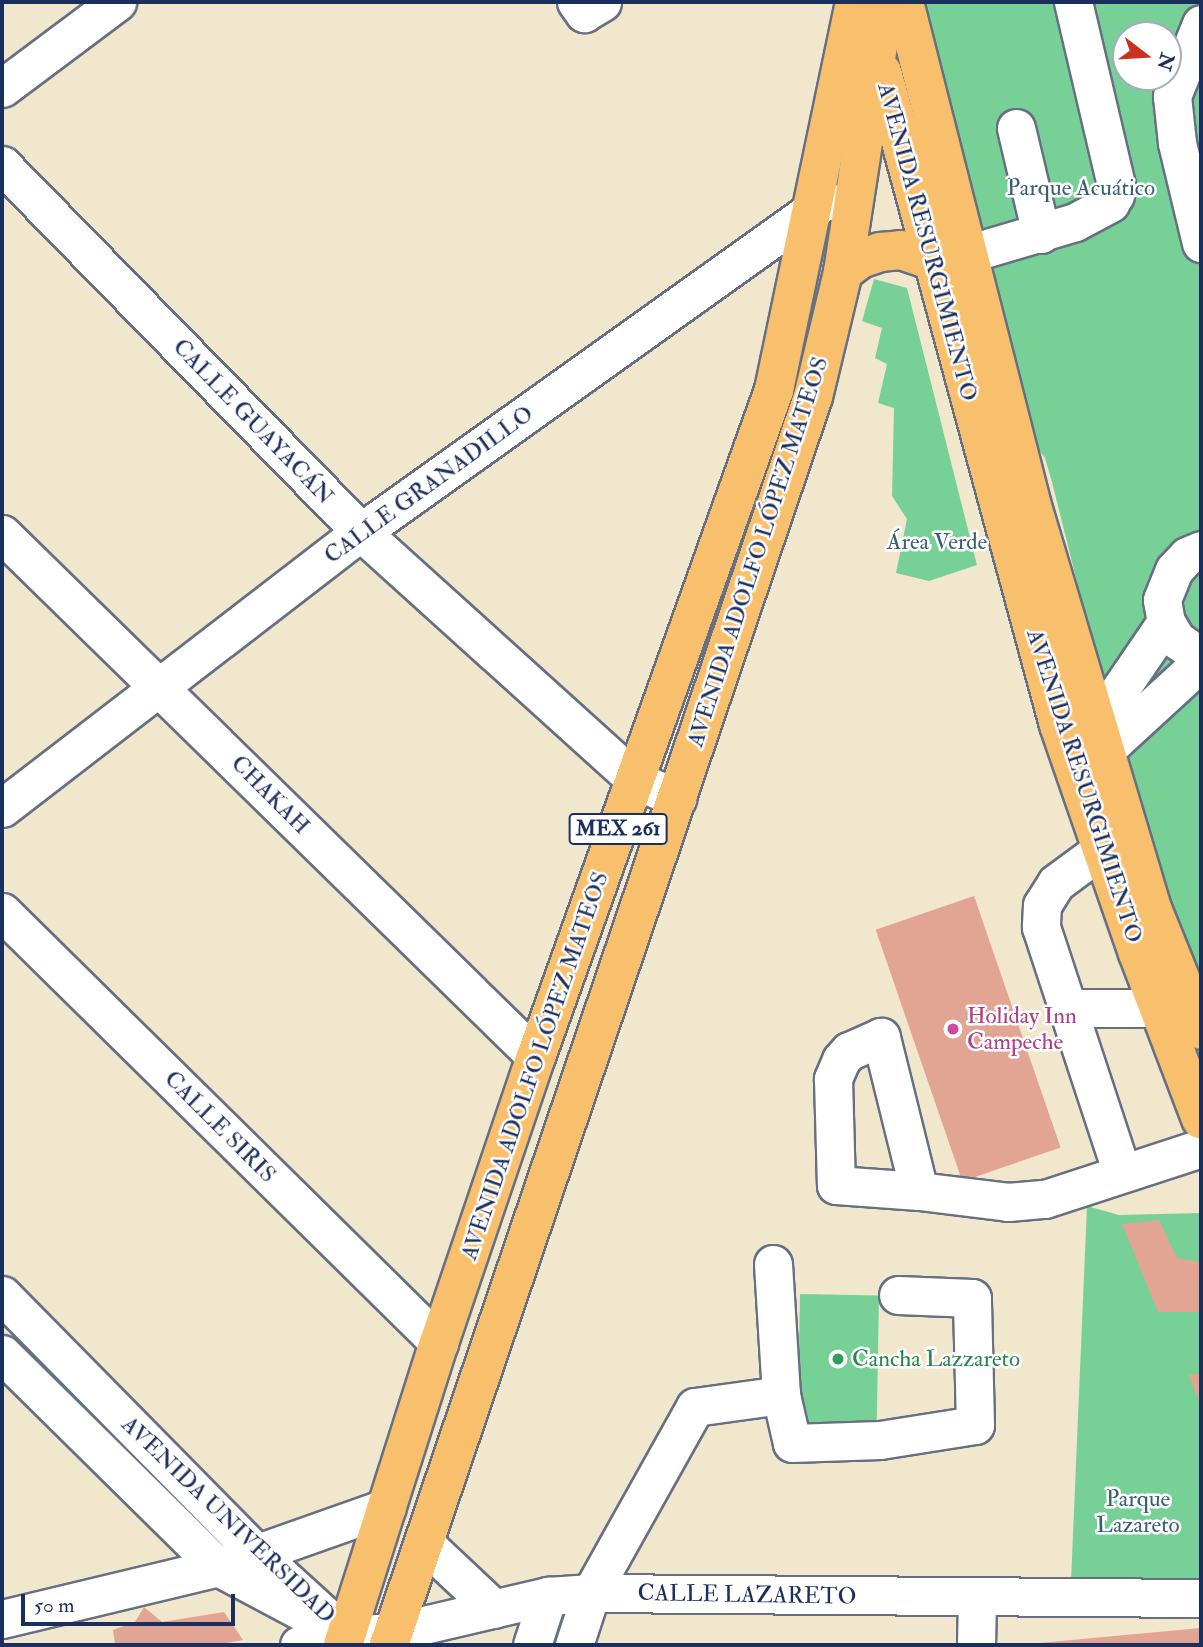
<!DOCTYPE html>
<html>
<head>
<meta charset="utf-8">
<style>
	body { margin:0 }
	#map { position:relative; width:1203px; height:1647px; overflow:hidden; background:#f0e7cc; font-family:"IM FELL Double Pica",serif }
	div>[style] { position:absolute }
	.green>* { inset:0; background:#77d197; transform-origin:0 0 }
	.building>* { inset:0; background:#e2a493; transform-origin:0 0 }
	.roads { filter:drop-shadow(2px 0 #666f84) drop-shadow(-2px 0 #666f84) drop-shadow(0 2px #666f84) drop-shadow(0 -2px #666f84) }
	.minor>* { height:37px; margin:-18.5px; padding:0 18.5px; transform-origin:18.5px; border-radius:18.5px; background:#fff }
	.major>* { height:38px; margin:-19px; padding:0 19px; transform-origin:19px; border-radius:19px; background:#f8bf6c }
	.dots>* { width:19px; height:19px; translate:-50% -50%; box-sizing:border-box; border:4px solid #fff; border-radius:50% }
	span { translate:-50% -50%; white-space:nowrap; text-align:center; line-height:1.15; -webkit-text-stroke:5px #fff; paint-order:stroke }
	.shield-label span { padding:2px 5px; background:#fff; border:2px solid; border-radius:5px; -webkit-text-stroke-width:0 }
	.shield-label { font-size:21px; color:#1b2f5e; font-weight:700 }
	.park-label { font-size:23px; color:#37606f }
	.street-label { font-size:23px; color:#1b2f5e }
	.hotel-label { font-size:23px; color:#b23c85 }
	.left { translate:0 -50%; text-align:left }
	.leisure-label { font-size:23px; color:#27864d }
	.frame { position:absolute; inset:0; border:4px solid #1b2f5e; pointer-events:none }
	.north { position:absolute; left:1112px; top:21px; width:70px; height:70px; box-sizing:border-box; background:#fff; border:2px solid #a4acbf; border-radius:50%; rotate:107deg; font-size:19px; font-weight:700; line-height:28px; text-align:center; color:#1b2f5e }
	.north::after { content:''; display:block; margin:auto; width:24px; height:32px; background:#c8321e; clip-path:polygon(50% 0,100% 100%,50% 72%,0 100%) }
	.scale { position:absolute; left:21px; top:1594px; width:214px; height:32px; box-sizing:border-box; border:4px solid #1b2f5e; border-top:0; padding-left:9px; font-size:21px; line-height:24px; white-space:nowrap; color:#1b2f5e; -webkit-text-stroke:5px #fff; paint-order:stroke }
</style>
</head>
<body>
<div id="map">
	<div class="green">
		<div style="clip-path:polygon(evenodd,917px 2px,1201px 2px,1201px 999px,1071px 604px,1077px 582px,1052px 482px,1045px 458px,1019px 422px,917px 2px,1126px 35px,1168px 35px,1168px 77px,1126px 77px,1126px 35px)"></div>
		<div style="clip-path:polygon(874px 279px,907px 288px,977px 565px,929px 581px,896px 573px,907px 519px,892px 496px,894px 408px,878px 403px,887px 364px,875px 358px,882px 328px,862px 321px)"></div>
		<div style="clip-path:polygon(1087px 1206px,1119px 1215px,1201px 1213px,1201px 1585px,1071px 1581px)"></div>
		<div style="left:800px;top:1294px;width:79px;height:129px;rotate:1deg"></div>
	</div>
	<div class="building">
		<div style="left:974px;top:896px;width:266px;height:104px;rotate:71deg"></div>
		<div style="clip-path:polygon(1159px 1220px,1177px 1258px,1201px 1262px,1201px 1312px,1158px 1312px,1122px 1224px)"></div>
		<div style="clip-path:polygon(1188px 1374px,1201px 1374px,1201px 1406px)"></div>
		<div style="clip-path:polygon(144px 1607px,162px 1622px,224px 1612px,243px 1640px,216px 1645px,115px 1645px,113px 1630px,135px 1622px)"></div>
		<div style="clip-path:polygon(1201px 1628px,1201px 1645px,1039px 1645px,1039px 1643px)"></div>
	</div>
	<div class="roads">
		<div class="minor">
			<div style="left:576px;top:2px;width:14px;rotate:54deg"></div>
			<div style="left:584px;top:13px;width:21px;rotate:-31deg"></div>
			<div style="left:1201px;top:24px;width:78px;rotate:111.9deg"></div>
			<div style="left:1172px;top:96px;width:47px;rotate:83.9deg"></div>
			<div style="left:1177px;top:143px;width:103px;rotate:76.5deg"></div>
			<div style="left:2px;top:88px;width:144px;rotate:-36.8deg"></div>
			<div style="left:1016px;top:128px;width:109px;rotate:76.7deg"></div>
			<div style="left:2px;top:165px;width:513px;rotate:45.63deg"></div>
			<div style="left:361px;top:532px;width:370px;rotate:42.1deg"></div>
			<div style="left:635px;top:780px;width:46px;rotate:23.2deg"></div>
			<div style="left:967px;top:254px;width:113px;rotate:-16.5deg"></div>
			<div style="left:1075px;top:222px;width:40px;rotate:-28deg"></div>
			<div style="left:1110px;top:203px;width:9px;rotate:-58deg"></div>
			<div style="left:1115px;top:195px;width:10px;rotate:-84deg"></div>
			<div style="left:1116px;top:185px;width:188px;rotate:-103.2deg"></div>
			<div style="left:2px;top:534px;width:747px;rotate:44.4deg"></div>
			<div style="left:1201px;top:550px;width:15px;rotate:157deg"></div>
			<div style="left:1187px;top:556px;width:19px;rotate:133deg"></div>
			<div style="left:1174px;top:570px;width:32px;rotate:112deg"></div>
			<div style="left:1162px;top:600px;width:22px;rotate:80deg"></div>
			<div style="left:1166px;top:622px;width:21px;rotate:59deg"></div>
			<div style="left:1177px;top:640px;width:19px;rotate:35deg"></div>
			<div style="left:1193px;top:651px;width:8px"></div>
			<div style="left:1097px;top:723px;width:122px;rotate:-55.7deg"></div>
			<div style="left:1105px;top:750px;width:130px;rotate:-42.5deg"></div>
			<div style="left:2px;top:808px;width:453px;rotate:-37.6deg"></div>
			<div style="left:361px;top:532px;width:571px;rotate:-35.53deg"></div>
			<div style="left:1102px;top:849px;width:57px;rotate:143.5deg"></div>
			<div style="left:1056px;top:883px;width:26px;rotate:122deg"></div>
			<div style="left:1042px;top:905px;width:22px;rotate:93deg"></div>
			<div style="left:1041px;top:927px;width:259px;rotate:71.8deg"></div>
			<div style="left:2px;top:912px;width:614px;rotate:44.6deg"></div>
			<div style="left:1069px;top:1008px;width:91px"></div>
			<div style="left:919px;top:1191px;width:159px;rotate:-103.9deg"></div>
			<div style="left:881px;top:1037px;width:35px;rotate:156deg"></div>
			<div style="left:849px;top:1051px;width:12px;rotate:132deg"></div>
			<div style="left:841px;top:1060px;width:21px;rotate:113deg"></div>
			<div style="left:833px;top:1079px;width:106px;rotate:88.4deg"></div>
			<div style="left:836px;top:1185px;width:83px;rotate:4.1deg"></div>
			<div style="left:919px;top:1191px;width:90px;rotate:7deg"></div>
			<div style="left:1008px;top:1202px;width:37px;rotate:-5deg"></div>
			<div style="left:1045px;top:1199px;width:164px;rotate:-18.1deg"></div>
			<div style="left:773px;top:1264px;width:131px;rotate:86.5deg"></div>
			<div style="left:781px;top:1395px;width:49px;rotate:77.1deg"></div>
			<div style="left:792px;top:1443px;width:88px;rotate:-2deg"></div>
			<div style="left:880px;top:1440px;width:96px;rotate:-9deg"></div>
			<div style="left:975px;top:1425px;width:127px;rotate:-91.4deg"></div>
			<div style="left:972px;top:1298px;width:74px;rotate:-177.7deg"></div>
			<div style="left:2px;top:1295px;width:363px;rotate:45.4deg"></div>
			<div style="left:257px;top:1554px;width:120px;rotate:42.3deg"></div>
			<div style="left:2px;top:1354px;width:303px;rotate:44.6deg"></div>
			<div style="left:218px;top:1567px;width:92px;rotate:28deg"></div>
			<div style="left:424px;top:1543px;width:96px;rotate:43.3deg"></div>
			<div style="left:2px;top:1619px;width:222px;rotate:-13.5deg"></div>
			<div style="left:218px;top:1567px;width:179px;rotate:-19.5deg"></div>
			<div style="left:299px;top:1645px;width:48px;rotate:-12deg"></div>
			<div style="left:346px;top:1635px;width:48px;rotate:-3.6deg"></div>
			<div style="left:394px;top:1632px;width:158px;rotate:-13.2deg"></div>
			<div style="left:548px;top:1596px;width:43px;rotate:-4deg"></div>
			<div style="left:591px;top:1593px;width:610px;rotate:0.47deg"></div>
			<div style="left:532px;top:1645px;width:52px;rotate:-71.9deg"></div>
			<div style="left:574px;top:1645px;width:55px;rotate:-71.9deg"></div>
			<div style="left:591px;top:1593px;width:213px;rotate:-60.8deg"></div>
			<div style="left:695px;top:1407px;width:87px;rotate:-7.9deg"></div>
			<div style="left:976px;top:1645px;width:48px;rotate:-88.8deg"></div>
		</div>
		<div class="major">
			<div style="left:904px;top:2px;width:520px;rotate:75.75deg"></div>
			<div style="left:1032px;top:506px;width:423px;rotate:73.4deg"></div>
			<div style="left:1153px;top:911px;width:128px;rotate:68deg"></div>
			<div style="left:882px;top:72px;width:677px;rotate:74.83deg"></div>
			<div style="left:1059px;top:725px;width:241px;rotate:70.9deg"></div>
			<div style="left:1138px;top:953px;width:178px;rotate:69.2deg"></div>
			<div style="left:843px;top:272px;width:21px;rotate:-37deg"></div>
			<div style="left:860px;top:259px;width:21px;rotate:-19deg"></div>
			<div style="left:880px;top:252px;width:21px;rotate:-5deg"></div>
			<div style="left:901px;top:250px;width:31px;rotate:19deg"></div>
			<div style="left:343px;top:1645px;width:317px;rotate:-72.4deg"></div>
			<div style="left:439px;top:1343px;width:302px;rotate:-71.3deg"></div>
			<div style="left:536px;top:1057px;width:708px;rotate:-70.36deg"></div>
			<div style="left:774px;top:390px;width:396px;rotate:-78.2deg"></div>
			<div style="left:389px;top:1645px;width:1318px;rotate:-71.24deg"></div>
			<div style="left:813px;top:397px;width:129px;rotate:-76.5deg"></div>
			<div style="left:843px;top:272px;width:273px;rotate:-81.2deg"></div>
		</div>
	</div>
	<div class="dots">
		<div style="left:953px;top:1029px;background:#d1479c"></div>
		<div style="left:838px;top:1359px;background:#2e9e5b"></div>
	</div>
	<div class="shield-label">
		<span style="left:618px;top:829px">MEX 261</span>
	</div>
	<div class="park-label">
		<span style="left:1081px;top:188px">Parque Acuático</span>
		<span style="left:937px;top:542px">Área Verde</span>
		<span style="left:1138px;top:1512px">Parque<br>Lazareto</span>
	</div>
	<div class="street-label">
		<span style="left:927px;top:242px;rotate:75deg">AVENIDA RESURGIMIENTO</span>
		<span style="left:253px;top:422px;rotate:46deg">CALLE GUAYACÁN</span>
		<span style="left:429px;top:485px;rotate:-36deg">CALLE GRANADILLO</span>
		<span style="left:758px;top:552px;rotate:-72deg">AVENIDA ADOLFO LÓPEZ MATEOS</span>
		<span style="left:1084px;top:786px;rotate:72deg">AVENIDA RESURGIMIENTO</span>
		<span style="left:270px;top:795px;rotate:45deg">CHAKAH</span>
		<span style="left:535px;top:1066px;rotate:-71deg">AVENIDA ADOLFO LÓPEZ MATEOS</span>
		<span style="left:220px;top:1127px;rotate:45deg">CALLE SIRIS</span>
		<span style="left:228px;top:1520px;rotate:44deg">AVENIDA UNIVERSIDAD</span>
		<span style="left:747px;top:1595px;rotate:1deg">CALLE LAZARETO</span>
	</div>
	<div class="hotel-label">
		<span class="left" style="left:967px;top:1029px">Holiday Inn<br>Campeche</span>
	</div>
	<div class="leisure-label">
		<span class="left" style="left:852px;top:1359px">Cancha Lazzareto</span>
	</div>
	<div class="frame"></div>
	<div class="north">N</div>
	<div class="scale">50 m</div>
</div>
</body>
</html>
